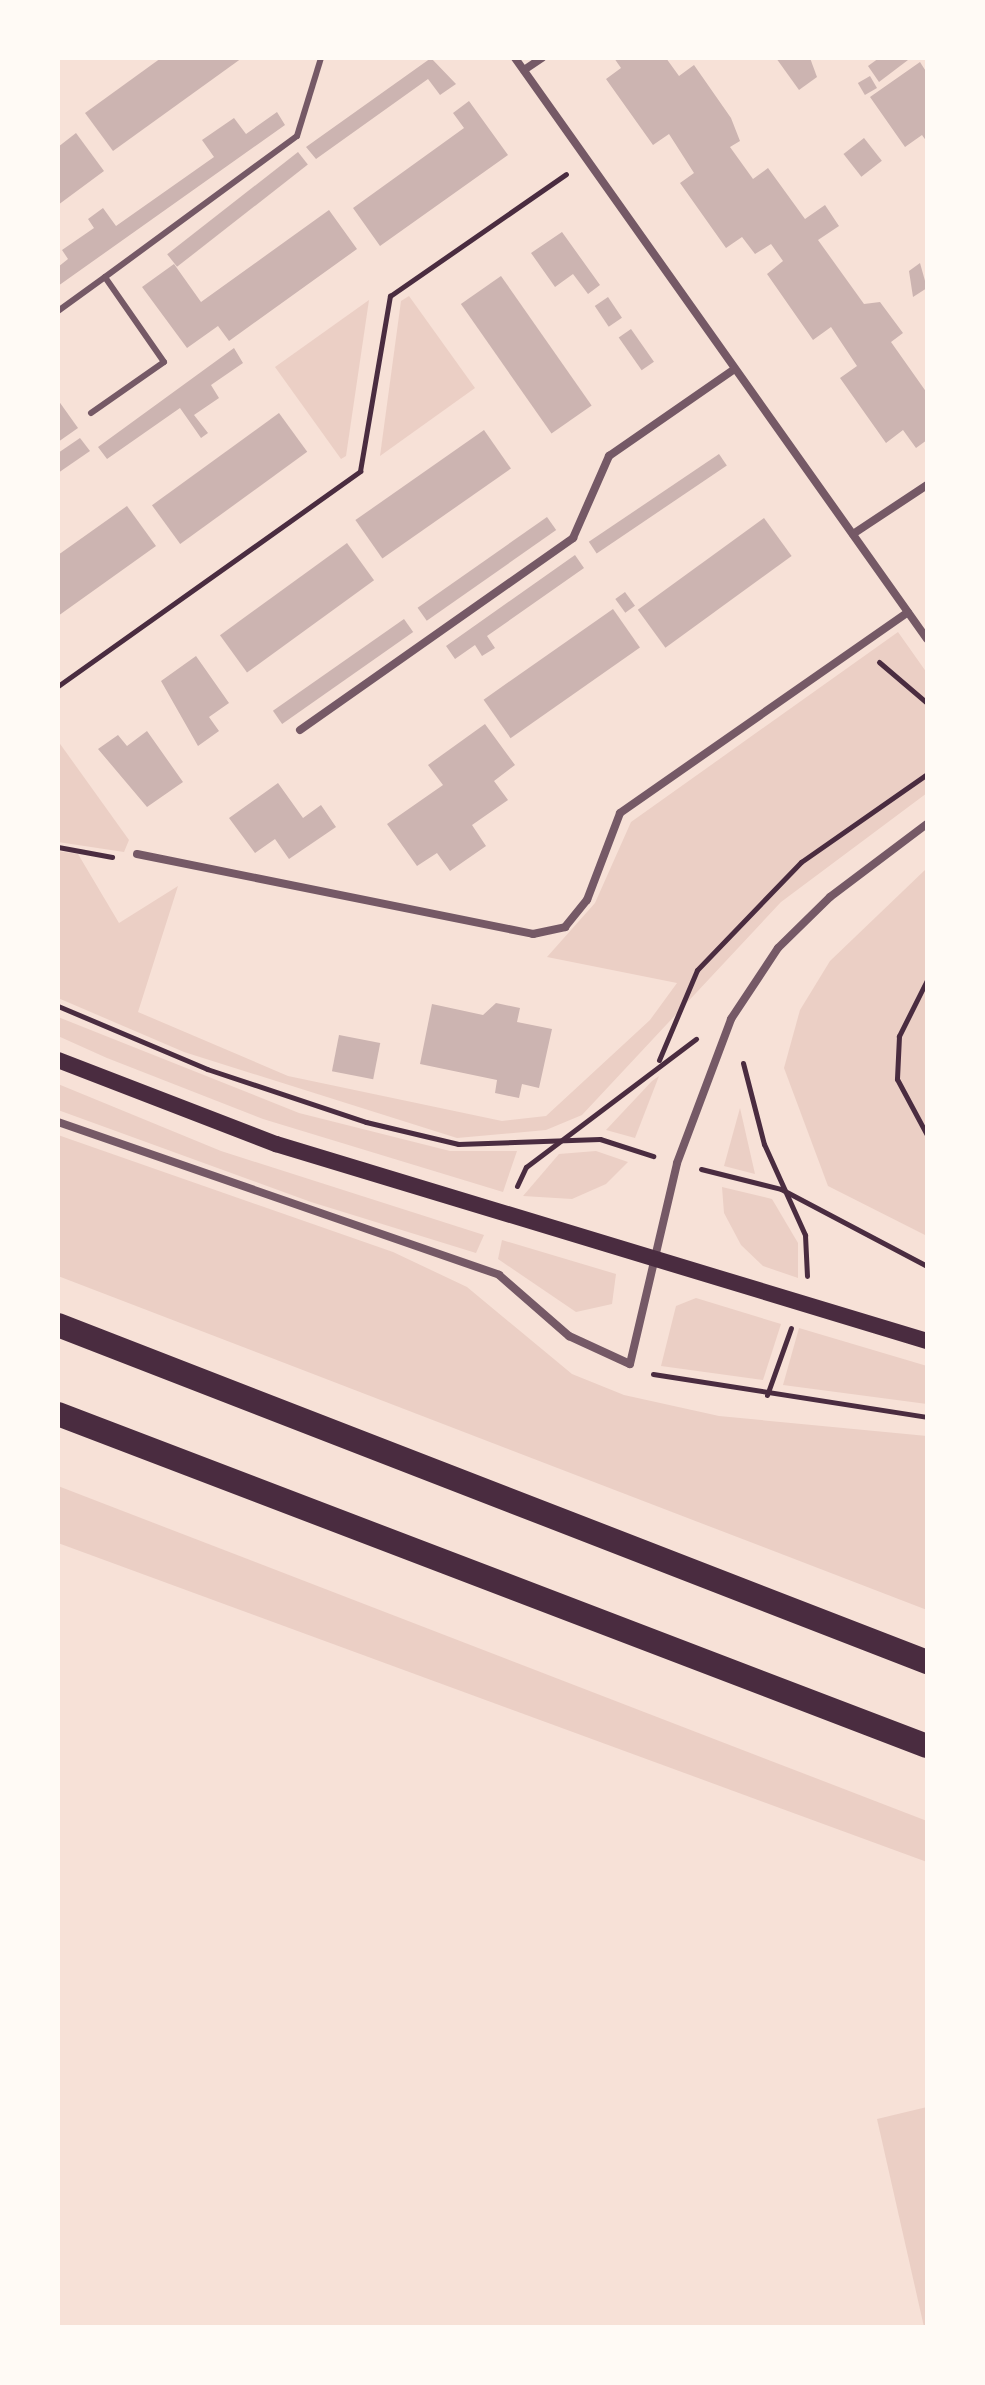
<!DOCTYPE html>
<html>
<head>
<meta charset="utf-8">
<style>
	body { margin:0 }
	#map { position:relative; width:985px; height:2385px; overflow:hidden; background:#f7e1d7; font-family:Raleway,sans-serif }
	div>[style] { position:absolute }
	.green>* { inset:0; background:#ebcfc5 }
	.building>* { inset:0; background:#ccb4b1; transform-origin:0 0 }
	.path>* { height:5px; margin:-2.5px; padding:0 2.5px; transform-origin:2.5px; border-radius:2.5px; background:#4a2c40 }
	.service>* { height:6px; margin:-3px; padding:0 3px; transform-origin:3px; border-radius:3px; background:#755966 }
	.minor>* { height:8px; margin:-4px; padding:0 4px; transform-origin:4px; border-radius:4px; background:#755966 }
	.secondary>* { height:16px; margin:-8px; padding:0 8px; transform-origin:8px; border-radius:8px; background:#4a2c40 }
	.motorway>* { height:24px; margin:-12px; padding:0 12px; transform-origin:12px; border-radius:12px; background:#4a2c40 }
	span { translate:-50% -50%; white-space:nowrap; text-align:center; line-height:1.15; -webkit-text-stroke:8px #fffaf5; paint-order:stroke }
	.frame { position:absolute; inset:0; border:60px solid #fffaf5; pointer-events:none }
</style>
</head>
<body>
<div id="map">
	<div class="green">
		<div style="clip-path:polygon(409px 296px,475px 388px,380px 456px,401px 301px)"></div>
		<div style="clip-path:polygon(369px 300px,346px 456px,341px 459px,275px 367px)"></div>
		<div style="clip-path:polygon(898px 632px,927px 673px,927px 793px,781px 902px,582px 1115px,546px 1130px,457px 1138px,184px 1052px,58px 998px,58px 851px,78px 854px,119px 923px,178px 886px,138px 1012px,288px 1076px,502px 1121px,546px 1116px,650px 1020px,677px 983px,547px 957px,595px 903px,631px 822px)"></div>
		<div style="clip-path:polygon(58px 741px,129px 840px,124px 852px,58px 842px)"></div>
		<div style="clip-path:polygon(927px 868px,927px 1236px,828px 1186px,784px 1068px,800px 1010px,830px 961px)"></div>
		<div style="clip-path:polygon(58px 1017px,299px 1113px,450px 1151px,517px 1151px,503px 1192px,263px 1119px,107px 1058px,58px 1036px)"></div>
		<div style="clip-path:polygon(659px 1076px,635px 1138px,606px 1130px,652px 1081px)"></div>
		<div style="clip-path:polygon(58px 1084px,221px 1151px,484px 1235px,476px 1253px,311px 1202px,58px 1110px)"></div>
		<div style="clip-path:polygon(740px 1108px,755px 1174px,724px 1166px)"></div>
		<div style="clip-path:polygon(58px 1135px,393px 1252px,467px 1287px,572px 1374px,624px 1395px,719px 1416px,927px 1436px,927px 1610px,58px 1276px)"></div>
		<div style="clip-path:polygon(596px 1151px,628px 1162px,606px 1184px,572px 1199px,523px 1196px,559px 1154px)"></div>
		<div style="clip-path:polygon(722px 1187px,772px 1199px,798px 1243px,798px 1278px,763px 1266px,741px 1245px,724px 1213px)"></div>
		<div style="clip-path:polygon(502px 1240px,616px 1274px,612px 1304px,576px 1312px,498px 1259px)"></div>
		<div style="clip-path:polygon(696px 1298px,781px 1324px,763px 1380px,661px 1366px,676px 1306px)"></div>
		<div style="clip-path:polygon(799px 1328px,927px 1366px,927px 1404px,783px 1385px)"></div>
		<div style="clip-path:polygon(58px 1486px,927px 1821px,927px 1862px,58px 1543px)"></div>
		<div style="clip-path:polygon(927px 2107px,927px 2327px,924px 2327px,877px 2119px)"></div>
	</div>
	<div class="building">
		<div style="clip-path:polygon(161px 58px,242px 58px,113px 151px,85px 113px)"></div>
		<div style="clip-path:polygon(431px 58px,456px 84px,440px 95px,428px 79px,316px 159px,306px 147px)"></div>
		<div style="clip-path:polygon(614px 58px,666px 58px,679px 76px,694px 65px,731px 118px,740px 141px,730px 147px,753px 179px,768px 168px,805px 219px,825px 205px,839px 226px,818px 240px,864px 304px,880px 302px,903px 333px,891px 342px,927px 393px,927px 440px,916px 448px,903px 430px,886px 443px,840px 378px,857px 366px,831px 327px,813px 340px,767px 274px,783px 261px,771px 244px,755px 254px,742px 237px,726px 248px,680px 183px,694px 173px,669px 134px,653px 145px,606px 79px,621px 68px)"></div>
		<div style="clip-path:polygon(776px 58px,810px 58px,817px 77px,799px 90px)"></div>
		<div style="clip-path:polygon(879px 58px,906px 58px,908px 60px,879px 82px,868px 66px)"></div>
		<div style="clip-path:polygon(920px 62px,927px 73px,927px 142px,922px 135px,905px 147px,870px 97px)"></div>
		<div style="left:870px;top:76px;width:14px;height:14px;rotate:60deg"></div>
		<div style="clip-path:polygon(469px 101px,508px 155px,380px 246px,353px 208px,464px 128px,453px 113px)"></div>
		<div style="clip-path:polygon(277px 112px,285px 125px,58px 286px,58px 267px,68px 259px,62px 250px,94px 228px,88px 219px,103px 208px,116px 226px,214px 157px,202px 140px,234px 118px,246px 134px)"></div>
		<div style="clip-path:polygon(76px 133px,104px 171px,58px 205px,58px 147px)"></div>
		<div style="left:864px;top:138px;width:29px;height:26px;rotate:52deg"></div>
		<div style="left:298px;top:152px;width:16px;height:166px;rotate:52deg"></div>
		<div style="clip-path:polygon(329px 210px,357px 249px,229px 341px,218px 326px,187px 348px,142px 287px,174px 264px,201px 302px)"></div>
		<div style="clip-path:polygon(562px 232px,600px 285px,588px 294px,573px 274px,555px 287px,531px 253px)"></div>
		<div style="clip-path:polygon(920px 263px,927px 288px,913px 297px,909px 271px)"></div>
		<div style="left:501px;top:276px;width:158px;height:49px;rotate:55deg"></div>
		<div style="left:608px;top:297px;width:25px;height:16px;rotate:56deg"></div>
		<div style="left:631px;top:329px;width:40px;height:15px;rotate:55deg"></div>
		<div style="clip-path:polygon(234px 348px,243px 363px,211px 385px,219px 398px,194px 415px,208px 433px,201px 438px,180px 408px,107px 459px,98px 447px)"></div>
		<div style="clip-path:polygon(58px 400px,78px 428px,58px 442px)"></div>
		<div style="left:279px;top:413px;width:48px;height:157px;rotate:54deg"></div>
		<div style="left:484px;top:430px;width:47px;height:157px;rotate:55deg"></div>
		<div style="clip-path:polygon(80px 438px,90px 451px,58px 473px,58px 453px)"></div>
		<div style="left:719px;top:454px;width:14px;height:157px;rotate:56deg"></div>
		<div style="clip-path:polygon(127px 506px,156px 546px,58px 616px,58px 555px)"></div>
		<div style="left:547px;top:517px;width:16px;height:158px;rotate:55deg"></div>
		<div style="left:764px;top:518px;width:47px;height:156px;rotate:54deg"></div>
		<div style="left:347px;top:543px;width:46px;height:157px;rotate:54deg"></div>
		<div style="clip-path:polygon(575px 555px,584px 568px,487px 636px,495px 648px,482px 656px,475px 645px,455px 659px,446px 646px)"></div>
		<div style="left:625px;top:592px;width:17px;height:12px;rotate:54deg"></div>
		<div style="left:613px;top:609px;width:47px;height:158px;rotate:55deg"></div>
		<div style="left:404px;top:619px;width:16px;height:160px;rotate:55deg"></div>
		<div style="clip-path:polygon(196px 656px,229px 703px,209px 717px,219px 731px,198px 746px,161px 681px)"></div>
		<div style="clip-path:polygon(485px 724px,515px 765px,494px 781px,508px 800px,472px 825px,486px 846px,450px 871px,437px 853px,417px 866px,387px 824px,443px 785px,428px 765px)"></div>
		<div style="clip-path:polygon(147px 731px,183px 782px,147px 807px,98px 749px,118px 735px,127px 746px)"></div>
		<div style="clip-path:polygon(278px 783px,303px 818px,321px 805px,336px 827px,289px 859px,275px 839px,255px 853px,229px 818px)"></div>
		<div style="clip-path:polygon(496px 1003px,520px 1008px,517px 1022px,552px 1029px,539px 1088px,522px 1084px,519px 1098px,495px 1093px,497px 1080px,420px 1064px,432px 1004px,483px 1015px)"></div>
		<div style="left:339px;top:1035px;width:42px;height:37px;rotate:11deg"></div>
	</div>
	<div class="path">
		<div style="left:879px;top:662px;width:63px;rotate:40.5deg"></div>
		<div style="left:58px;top:686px;width:371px;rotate:-35.4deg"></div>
		<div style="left:360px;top:471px;width:178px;rotate:-80.3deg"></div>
		<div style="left:390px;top:296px;width:214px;rotate:-34.7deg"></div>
		<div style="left:58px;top:847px;width:55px;rotate:10.5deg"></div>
		<div style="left:927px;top:980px;width:63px;rotate:116.6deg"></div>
		<div style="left:899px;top:1036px;width:43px;rotate:92.7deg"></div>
		<div style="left:897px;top:1079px;width:64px;rotate:61.8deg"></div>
		<div style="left:58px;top:1006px;width:162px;rotate:22.9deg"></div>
		<div style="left:207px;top:1069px;width:168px;rotate:18.4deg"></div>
		<div style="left:366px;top:1122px;width:95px;rotate:13.4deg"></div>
		<div style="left:458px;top:1144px;width:142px;rotate:-2deg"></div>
		<div style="left:600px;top:1139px;width:56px;rotate:17.8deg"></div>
		<div style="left:659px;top:1060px;width:98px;rotate:-67.1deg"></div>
		<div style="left:697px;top:970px;width:150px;rotate:-46.1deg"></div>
		<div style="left:801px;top:862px;width:154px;rotate:-34.9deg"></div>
		<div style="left:743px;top:1063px;width:84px;rotate:75.5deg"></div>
		<div style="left:764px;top:1144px;width:100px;rotate:65.7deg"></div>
		<div style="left:805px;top:1235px;width:41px;rotate:87.2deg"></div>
		<div style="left:701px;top:1169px;width:82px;rotate:14deg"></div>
		<div style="left:781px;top:1189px;width:165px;rotate:27.8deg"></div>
		<div style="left:517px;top:1186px;width:21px;rotate:-65deg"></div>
		<div style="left:526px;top:1167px;width:213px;rotate:-37deg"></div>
		<div style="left:653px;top:1374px;width:277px;rotate:8.9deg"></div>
		<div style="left:767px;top:1395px;width:71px;rotate:-70.3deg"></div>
	</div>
	<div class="service">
		<div style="left:58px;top:311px;width:58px;rotate:-35.9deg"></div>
		<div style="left:91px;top:413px;width:89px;rotate:-34.9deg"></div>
		<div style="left:164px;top:362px;width:103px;rotate:-124.8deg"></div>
		<div style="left:105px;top:277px;width:238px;rotate:-36.3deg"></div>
		<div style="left:297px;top:136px;width:82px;rotate:-72.9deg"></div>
	</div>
	<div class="minor">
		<div style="left:515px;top:58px;width:712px;rotate:54.66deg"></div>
		<div style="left:524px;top:70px;width:22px;rotate:-34deg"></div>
		<div style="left:853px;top:534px;width:89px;rotate:-33.5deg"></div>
		<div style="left:300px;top:730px;width:334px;rotate:-35.1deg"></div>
		<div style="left:573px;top:538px;width:90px;rotate:-66.3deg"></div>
		<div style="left:609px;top:456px;width:151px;rotate:-34.7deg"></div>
		<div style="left:137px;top:854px;width:404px;rotate:11.4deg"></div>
		<div style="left:533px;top:934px;width:33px;rotate:-12deg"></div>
		<div style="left:565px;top:927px;width:35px;rotate:-51deg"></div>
		<div style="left:587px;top:900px;width:93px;rotate:-69.2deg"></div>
		<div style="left:620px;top:813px;width:351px;rotate:-34.9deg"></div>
		<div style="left:58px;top:1122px;width:467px;rotate:19.1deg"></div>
		<div style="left:499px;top:1275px;width:93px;rotate:41.1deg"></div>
		<div style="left:569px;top:1336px;width:67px;rotate:24.7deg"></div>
		<div style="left:630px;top:1364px;width:206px;rotate:-76.8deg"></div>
		<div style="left:677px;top:1163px;width:154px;rotate:-69.4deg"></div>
		<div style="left:731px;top:1019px;width:85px;rotate:-56.5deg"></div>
		<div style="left:778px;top:948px;width:73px;rotate:-44.4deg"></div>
		<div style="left:830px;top:897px;width:121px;rotate:-37deg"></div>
	</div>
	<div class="secondary">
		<div style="left:58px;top:1060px;width:234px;rotate:21.1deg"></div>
		<div style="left:276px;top:1144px;width:680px;rotate:16.84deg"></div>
	</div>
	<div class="motorway">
		<div style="left:58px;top:1325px;width:932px;rotate:21.2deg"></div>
		<div style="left:58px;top:1414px;width:930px;rotate:20.91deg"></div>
	</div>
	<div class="frame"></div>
</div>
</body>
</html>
